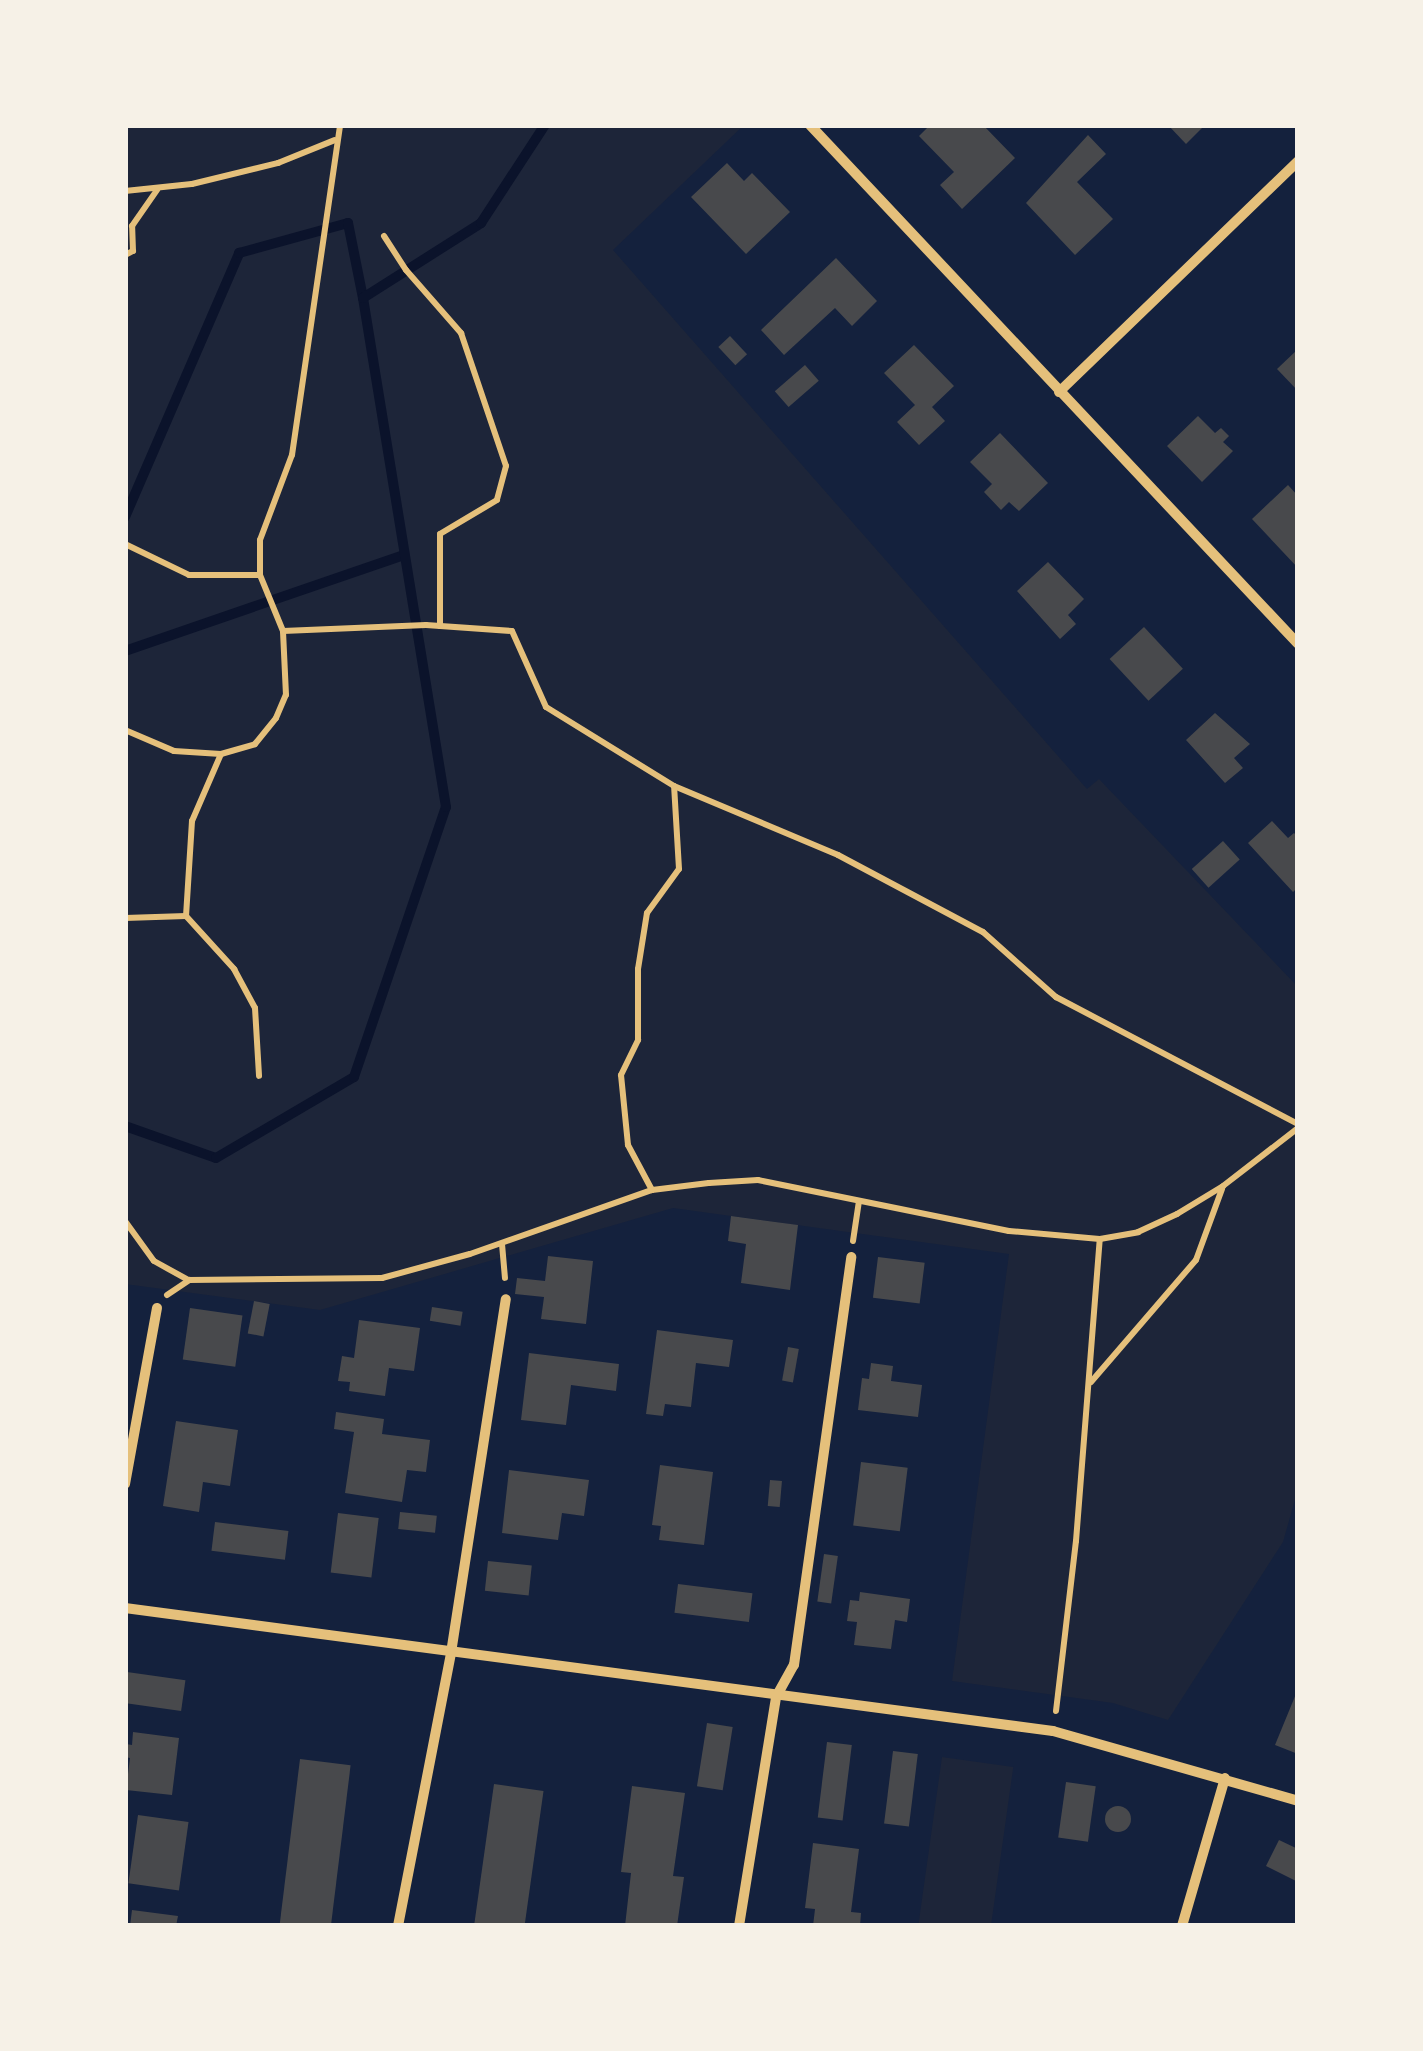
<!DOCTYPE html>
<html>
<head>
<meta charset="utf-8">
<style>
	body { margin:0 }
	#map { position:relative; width:1423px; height:2051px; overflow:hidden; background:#14213d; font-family:Roboto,sans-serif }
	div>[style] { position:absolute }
	.green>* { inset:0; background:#1d2539; transform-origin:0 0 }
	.stream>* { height:10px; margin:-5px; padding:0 5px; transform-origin:5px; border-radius:5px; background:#0b132b }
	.building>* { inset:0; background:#48494c; transform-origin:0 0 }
	.round { border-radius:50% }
	.path>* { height:6px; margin:-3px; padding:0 3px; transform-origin:3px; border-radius:3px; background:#e5c07b }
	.minor>* { height:10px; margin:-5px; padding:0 5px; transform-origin:5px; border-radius:5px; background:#e5c07b }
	span { translate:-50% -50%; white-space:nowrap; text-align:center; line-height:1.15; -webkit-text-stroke:10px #f6f1e7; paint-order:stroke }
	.frame { position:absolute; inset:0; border:128px solid #f6f1e7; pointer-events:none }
</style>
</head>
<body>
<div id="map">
	<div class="green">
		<div style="clip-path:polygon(125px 125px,744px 125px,613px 250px,1087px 789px,1099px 779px,1298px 987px,1298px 1489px,1283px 1542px,1168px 1720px,1113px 1703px,952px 1681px,1009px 1254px,673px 1208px,320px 1310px,125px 1284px)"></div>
		<div style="left:942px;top:1757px;width:72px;height:171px;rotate:8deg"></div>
	</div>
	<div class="stream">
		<div style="left:125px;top:517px;width:288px;rotate:-66.6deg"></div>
		<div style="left:239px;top:253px;width:113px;rotate:-15.4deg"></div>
		<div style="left:348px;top:223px;width:76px;rotate:78.7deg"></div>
		<div style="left:125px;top:651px;width:295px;rotate:-19deg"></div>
		<div style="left:125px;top:1126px;width:96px;rotate:19.4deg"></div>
		<div style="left:216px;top:1158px;width:160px;rotate:-30.4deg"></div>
		<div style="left:354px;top:1077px;width:285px;rotate:-71.2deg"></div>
		<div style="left:446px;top:807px;width:516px;rotate:-99.26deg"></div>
		<div style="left:363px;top:298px;width:140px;rotate:-32.4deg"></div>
		<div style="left:481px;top:223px;width:117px;rotate:-56.9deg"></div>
	</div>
	<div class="building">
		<div style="clip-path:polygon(930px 125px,983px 125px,1015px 158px,962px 209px,940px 185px,954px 172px,919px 136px)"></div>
		<div style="clip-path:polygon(1168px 125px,1205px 125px,1186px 144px)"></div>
		<div style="clip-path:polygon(1088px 135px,1106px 154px,1077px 182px,1113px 219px,1075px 255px,1026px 203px)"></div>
		<div style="clip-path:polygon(727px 163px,744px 181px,752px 173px,790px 212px,746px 254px,691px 197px)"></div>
		<div style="clip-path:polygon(836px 258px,877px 301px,852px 326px,835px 308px,784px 355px,761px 330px)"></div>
		<div style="left:730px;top:336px;width:25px;height:16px;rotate:47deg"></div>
		<div style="clip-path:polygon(914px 345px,954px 386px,932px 407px,945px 421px,919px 445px,897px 422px,915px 405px,884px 373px)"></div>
		<div style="clip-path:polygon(1298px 349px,1298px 391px,1277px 369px)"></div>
		<div style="left:805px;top:365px;width:21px;height:40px;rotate:49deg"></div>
		<div style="clip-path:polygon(1198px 416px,1215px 433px,1221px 428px,1229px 436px,1223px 442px,1233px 451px,1202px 482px,1167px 446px)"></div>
		<div style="clip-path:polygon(1000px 433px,1048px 483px,1019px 511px,1009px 502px,1001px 510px,984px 492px,992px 484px,970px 462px)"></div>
		<div style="clip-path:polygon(1288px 485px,1298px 496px,1298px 568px,1252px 519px)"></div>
		<div style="clip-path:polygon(1048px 562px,1084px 599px,1068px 615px,1076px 624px,1060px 639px,1017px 591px)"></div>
		<div style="left:1144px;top:627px;width:57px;height:47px;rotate:47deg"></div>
		<div style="clip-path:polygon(1215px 713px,1250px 744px,1234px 758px,1243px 768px,1225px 783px,1186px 740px)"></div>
		<div style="clip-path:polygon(1272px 821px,1288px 838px,1294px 833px,1298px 837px,1298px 887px,1293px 892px,1248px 843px)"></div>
		<div style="left:1223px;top:841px;width:25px;height:42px;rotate:48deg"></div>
		<div style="clip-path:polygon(731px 1216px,798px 1225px,790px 1290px,741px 1283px,746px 1244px,728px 1241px)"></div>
		<div style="clip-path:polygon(548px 1256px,593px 1261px,586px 1324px,541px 1319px,544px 1297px,515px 1294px,517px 1278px,545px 1281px)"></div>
		<div style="left:878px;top:1257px;width:47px;height:41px;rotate:7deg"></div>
		<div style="left:254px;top:1301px;width:16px;height:33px;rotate:11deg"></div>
		<div style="left:432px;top:1307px;width:31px;height:14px;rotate:9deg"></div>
		<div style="left:190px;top:1308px;width:53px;height:52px;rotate:8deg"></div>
		<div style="clip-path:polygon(359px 1320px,420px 1328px,414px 1371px,389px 1368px,385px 1396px,349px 1391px,350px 1382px,338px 1381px,342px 1356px,354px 1358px)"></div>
		<div style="clip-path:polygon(657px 1330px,733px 1340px,729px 1367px,696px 1363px,691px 1407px,665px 1404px,663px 1416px,646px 1414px)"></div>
		<div style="left:788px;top:1347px;width:11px;height:34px;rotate:10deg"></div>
		<div style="clip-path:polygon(529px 1353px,619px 1364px,616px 1391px,571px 1385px,566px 1425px,521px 1420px)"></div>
		<div style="clip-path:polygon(871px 1363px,893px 1366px,891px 1381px,922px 1385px,918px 1417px,858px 1410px,862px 1378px,869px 1379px)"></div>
		<div style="clip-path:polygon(336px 1412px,384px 1419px,382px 1434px,430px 1440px,426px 1472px,407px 1470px,402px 1502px,345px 1493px,354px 1432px,334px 1429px)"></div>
		<div style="clip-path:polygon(176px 1421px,238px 1430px,230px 1486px,203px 1482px,199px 1512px,163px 1506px)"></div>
		<div style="left:861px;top:1462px;width:47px;height:64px;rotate:7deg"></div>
		<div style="clip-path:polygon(660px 1465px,713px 1472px,704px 1545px,659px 1540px,661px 1526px,652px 1525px)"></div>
		<div style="clip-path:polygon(509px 1470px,589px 1480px,584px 1516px,562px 1513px,558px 1540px,502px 1533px)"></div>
		<div style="left:770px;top:1480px;width:12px;height:26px;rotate:5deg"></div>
		<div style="left:400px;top:1512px;width:37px;height:17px;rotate:6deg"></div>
		<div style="left:338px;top:1513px;width:41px;height:60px;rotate:7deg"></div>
		<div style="left:215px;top:1522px;width:74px;height:29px;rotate:7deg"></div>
		<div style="left:824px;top:1554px;width:14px;height:48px;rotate:8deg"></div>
		<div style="left:488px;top:1561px;width:44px;height:30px;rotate:6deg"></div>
		<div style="left:678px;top:1584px;width:75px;height:29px;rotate:7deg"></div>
		<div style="clip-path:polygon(860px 1592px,910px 1599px,907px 1622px,895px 1620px,891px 1649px,854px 1645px,857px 1622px,847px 1621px,850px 1600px,859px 1601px)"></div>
		<div style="left:127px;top:1672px;width:59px;height:31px;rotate:8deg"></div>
		<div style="clip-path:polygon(1298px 1689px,1298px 1754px,1275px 1745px)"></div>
		<div style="left:707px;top:1723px;width:26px;height:64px;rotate:9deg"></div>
		<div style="clip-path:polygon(133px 1732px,179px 1738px,172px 1795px,126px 1790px,130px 1758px,125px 1757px,126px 1744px,132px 1745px)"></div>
		<div style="left:827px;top:1742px;width:25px;height:76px;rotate:7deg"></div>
		<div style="left:893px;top:1751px;width:25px;height:73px;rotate:7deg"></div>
		<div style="left:300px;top:1759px;width:51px;height:168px;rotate:7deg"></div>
		<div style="left:1066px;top:1782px;width:30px;height:56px;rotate:8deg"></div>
		<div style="left:494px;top:1784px;width:50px;height:143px;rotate:8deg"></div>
		<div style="clip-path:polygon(632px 1786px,685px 1793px,673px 1876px,684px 1877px,677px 1926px,625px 1926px,631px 1873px,621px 1872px)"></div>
		<div class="round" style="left:1105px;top:1806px;width:26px;height:26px"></div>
		<div style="left:138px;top:1815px;width:51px;height:69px;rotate:8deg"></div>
		<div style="clip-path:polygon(1279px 1840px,1298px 1849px,1298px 1882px,1266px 1866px)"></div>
		<div style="clip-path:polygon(813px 1843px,859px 1849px,851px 1912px,861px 1913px,860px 1926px,813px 1926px,815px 1909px,805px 1908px)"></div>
		<div style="clip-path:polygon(132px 1910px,178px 1916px,176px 1926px,130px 1926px)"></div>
	</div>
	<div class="path">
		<div style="left:125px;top:191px;width:67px;rotate:-6deg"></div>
		<div style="left:192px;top:184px;width:89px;rotate:-13.7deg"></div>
		<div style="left:278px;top:163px;width:61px;rotate:-22deg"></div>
		<div style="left:384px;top:236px;width:40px;rotate:57.1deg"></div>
		<div style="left:406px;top:270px;width:84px;rotate:48.9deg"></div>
		<div style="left:461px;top:333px;width:140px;rotate:71.3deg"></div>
		<div style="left:506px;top:466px;width:35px;rotate:105deg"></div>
		<div style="left:497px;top:500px;width:66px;rotate:149.2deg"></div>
		<div style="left:440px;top:534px;width:92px;rotate:90deg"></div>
		<div style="left:125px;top:255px;width:9px;rotate:-27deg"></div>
		<div style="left:133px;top:251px;width:25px;rotate:-92deg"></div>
		<div style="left:132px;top:226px;width:44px;rotate:-55.2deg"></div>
		<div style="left:125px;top:544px;width:71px;rotate:25.8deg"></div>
		<div style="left:189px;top:575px;width:71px"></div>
		<div style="left:283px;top:631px;width:143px;rotate:-2.4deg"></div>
		<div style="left:426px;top:625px;width:86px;rotate:4deg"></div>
		<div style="left:512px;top:631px;width:83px;rotate:65.9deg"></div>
		<div style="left:546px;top:707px;width:150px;rotate:31.7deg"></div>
		<div style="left:674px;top:786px;width:178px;rotate:22.8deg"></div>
		<div style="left:838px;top:855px;width:164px;rotate:28deg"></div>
		<div style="left:983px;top:932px;width:98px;rotate:41.7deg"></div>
		<div style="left:1056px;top:997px;width:273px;rotate:27.7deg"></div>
		<div style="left:125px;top:730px;width:53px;rotate:23.2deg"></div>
		<div style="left:174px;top:751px;width:47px;rotate:3.7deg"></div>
		<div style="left:221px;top:754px;width:35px;rotate:-16deg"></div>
		<div style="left:255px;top:744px;width:33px;rotate:-51deg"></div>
		<div style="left:276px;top:718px;width:25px;rotate:-67deg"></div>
		<div style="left:286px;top:695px;width:64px;rotate:-92.7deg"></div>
		<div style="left:283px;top:631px;width:61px;rotate:-112.3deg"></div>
		<div style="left:260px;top:575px;width:35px;rotate:-90deg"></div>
		<div style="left:260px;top:540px;width:91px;rotate:-69.4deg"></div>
		<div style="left:292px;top:455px;width:333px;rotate:-81.7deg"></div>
		<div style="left:221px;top:754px;width:73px;rotate:113.4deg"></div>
		<div style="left:192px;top:821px;width:95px;rotate:93.6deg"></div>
		<div style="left:186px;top:916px;width:72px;rotate:47.8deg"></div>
		<div style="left:234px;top:969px;width:44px;rotate:61.7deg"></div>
		<div style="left:255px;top:1008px;width:68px;rotate:86.6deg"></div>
		<div style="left:125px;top:918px;width:61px;rotate:-1.9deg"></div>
		<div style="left:652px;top:1190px;width:51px;rotate:-118.1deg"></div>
		<div style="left:628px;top:1145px;width:70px;rotate:-95.7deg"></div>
		<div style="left:621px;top:1075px;width:39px;rotate:-64deg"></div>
		<div style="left:638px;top:1040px;width:71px;rotate:-90deg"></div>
		<div style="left:638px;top:969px;width:57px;rotate:-80.9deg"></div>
		<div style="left:647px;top:913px;width:54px;rotate:-54deg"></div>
		<div style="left:679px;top:869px;width:83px;rotate:-93.4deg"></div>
		<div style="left:125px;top:1221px;width:49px;rotate:54.1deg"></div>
		<div style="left:154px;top:1261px;width:38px;rotate:29deg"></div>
		<div style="left:853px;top:1241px;width:40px;rotate:-81.5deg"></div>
		<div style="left:502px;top:1244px;width:34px;rotate:85deg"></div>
		<div style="left:167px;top:1295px;width:27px;rotate:-34deg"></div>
		<div style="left:189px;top:1280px;width:193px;rotate:-0.6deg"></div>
		<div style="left:382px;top:1278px;width:91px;rotate:-15.3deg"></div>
		<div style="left:470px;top:1254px;width:193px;rotate:-19.4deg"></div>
		<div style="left:652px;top:1190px;width:57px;rotate:-7deg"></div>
		<div style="left:709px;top:1183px;width:49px;rotate:-3.5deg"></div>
		<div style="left:758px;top:1180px;width:256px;rotate:11.5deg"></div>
		<div style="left:1009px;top:1231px;width:91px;rotate:5deg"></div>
		<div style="left:1100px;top:1239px;width:39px;rotate:-10deg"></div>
		<div style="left:1138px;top:1232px;width:43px;rotate:-24.8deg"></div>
		<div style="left:1177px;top:1214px;width:54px;rotate:-31.3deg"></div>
		<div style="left:1223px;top:1186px;width:95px;rotate:-37.7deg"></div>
		<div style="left:1091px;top:1382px;width:161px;rotate:-49.3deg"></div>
		<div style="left:1196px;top:1260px;width:76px;rotate:-69.9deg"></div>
		<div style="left:1056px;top:1711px;width:171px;rotate:-83.3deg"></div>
		<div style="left:1076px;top:1541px;width:303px;rotate:-85.5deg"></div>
	</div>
	<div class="minor">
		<div style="left:810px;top:125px;width:712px;rotate:46.76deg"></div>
		<div style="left:1059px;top:392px;width:332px;rotate:-44deg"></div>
		<div style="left:125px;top:1484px;width:179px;rotate:-79.7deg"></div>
		<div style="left:125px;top:1608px;width:936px;rotate:7.55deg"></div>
		<div style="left:1053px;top:1731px;width:255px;rotate:15.9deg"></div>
		<div style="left:398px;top:1926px;width:278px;rotate:-79deg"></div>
		<div style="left:451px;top:1653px;width:358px;rotate:-81.2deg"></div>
		<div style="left:739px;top:1926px;width:232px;rotate:-80.8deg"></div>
		<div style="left:776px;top:1697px;width:37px;rotate:-61deg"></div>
		<div style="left:794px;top:1665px;width:412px;rotate:-82deg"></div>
		<div style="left:1182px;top:1926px;width:154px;rotate:-73.8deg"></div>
	</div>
	<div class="frame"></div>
</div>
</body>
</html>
